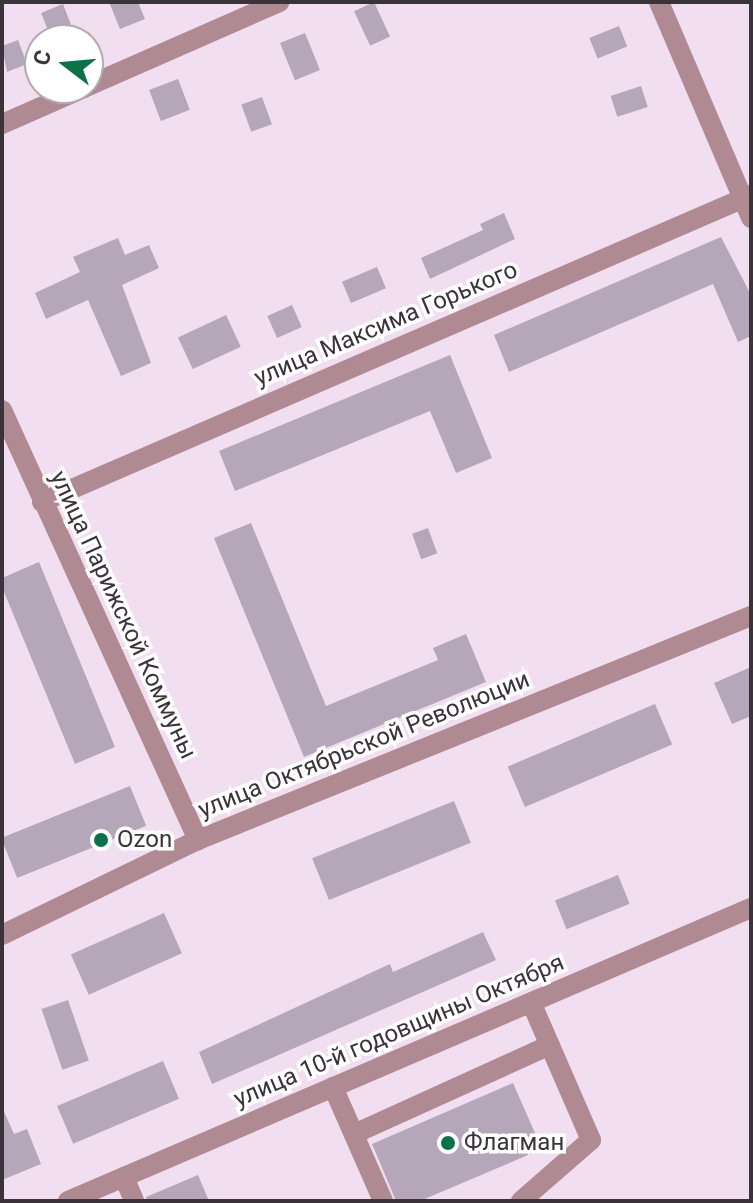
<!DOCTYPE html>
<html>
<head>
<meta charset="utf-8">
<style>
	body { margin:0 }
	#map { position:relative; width:753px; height:1203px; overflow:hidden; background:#f1dff1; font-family:Roboto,sans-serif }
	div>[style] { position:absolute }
	.building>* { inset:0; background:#b5a6b9; transform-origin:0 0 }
	.minor>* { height:20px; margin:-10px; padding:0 10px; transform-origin:10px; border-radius:10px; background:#b08a92 }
	.dots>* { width:22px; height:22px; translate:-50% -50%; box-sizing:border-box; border:4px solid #fff; border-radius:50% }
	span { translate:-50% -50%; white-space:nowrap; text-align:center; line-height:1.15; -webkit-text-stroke:7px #fff; paint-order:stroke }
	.street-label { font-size:24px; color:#3a333a }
	.poi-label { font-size:24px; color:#3a333a }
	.left { translate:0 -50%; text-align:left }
	.frame { position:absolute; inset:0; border:4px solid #3a333a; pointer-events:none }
	.north { position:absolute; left:24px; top:24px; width:80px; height:80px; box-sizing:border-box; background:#fff; border:2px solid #b0adb0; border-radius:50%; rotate:286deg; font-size:22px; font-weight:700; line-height:32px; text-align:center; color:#3a333a }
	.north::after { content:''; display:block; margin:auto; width:28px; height:36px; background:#0c7249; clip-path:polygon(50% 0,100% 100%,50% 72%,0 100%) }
</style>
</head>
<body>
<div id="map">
	<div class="building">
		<div style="clip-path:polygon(109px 2px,138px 2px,145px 19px,120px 29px)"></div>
		<div style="left:374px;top:2px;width:38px;height:22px;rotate:65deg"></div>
		<div style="clip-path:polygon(63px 4px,77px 40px,52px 40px,41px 13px)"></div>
		<div style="left:619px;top:26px;width:22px;height:32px;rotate:68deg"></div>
		<div style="left:305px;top:33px;width:40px;height:27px;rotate:68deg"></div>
		<div style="clip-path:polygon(18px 40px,27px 64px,7px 72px,2px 46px)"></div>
		<div style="left:178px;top:79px;width:33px;height:31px;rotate:69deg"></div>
		<div style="left:641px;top:86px;width:22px;height:32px;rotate:72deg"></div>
		<div style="left:262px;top:97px;width:29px;height:22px;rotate:70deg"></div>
		<div style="clip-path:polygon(504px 213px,515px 239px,430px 279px,421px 258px,483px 230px,480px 224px)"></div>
		<div style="clip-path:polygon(721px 237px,751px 295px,751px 336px,738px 342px,713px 284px,509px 372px,494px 335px)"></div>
		<div style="clip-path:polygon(118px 238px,125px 255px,149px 245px,159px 268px,122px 285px,151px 363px,121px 376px,88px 300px,46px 319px,35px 293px,80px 272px,73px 257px)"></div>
		<div style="left:377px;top:267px;width:23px;height:38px;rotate:67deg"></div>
		<div style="left:292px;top:305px;width:24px;height:27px;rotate:66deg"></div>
		<div style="left:226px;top:315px;width:35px;height:53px;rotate:65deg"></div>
		<div style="clip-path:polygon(450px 355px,492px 458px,456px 473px,430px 411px,235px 491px,219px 451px)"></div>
		<div style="clip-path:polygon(251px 523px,326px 706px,438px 660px,433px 648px,466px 634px,486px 682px,304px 757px,214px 538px)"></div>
		<div style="left:428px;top:528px;width:27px;height:17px;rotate:70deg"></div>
		<div style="clip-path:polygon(39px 562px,115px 747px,75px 764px,2px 587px,2px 578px)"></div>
		<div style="clip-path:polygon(751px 667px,751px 716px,732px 724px,714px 683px)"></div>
		<div style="left:655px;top:704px;width:44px;height:160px;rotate:67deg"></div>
		<div style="left:130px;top:786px;width:43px;height:139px;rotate:68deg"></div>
		<div style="left:454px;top:801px;width:45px;height:153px;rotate:68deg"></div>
		<div style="left:618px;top:875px;width:31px;height:68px;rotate:68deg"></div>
		<div style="left:164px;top:913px;width:44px;height:102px;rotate:66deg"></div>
		<div style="clip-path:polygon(483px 932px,496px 960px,212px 1084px,199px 1052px,390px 964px,393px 972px)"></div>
		<div style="left:68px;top:1000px;width:64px;height:28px;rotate:71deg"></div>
		<div style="left:163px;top:1061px;width:41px;height:115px;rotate:67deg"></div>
		<div style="clip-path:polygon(513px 1083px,542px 1149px,420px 1201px,396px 1201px,372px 1144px)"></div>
		<div style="clip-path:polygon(2px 1107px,14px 1134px,27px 1129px,41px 1164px,2px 1180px)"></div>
		<div style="clip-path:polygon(198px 1175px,209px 1201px,147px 1201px,146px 1197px)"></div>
	</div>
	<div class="minor">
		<div style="left:659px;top:2px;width:235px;rotate:66.9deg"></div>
		<div style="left:88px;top:86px;width:209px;rotate:-23.7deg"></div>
		<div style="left:2px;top:124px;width:90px;rotate:-23.7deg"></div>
		<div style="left:2px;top:410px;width:473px;rotate:65.5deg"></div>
		<div style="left:42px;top:502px;width:773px;rotate:-23.41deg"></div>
		<div style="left:2px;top:935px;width:218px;rotate:-25.9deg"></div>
		<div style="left:198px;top:840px;width:597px;rotate:-22.05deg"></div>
		<div style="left:333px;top:1087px;width:124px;rotate:66.3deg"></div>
		<div style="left:354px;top:1134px;width:215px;rotate:-24.4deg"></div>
		<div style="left:124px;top:1177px;width:26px;rotate:67deg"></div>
		<div style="left:68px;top:1201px;width:743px;rotate:-23.22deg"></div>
		<div style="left:521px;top:1201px;width:93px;rotate:-41.1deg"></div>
		<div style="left:591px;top:1140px;width:150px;rotate:-113.5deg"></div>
	</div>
	<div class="dots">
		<div style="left:101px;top:840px;background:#0c7249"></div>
		<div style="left:448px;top:1143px;background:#0c7249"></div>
	</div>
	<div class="street-label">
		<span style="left:386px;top:324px;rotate:-23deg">улица Максима Горького</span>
		<span style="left:123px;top:615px;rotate:65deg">улица Парижской Коммуны</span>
		<span style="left:364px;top:745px;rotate:-22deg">улица Октябрьской Революции</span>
		<span style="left:399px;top:1031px;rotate:-23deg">улица 10-й годовщины Октября</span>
	</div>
	<div class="poi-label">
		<span class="left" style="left:117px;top:840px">Ozon</span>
		<span class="left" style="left:464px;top:1143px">Флагман</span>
	</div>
	<div class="frame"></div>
	<div class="north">С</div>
</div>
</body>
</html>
